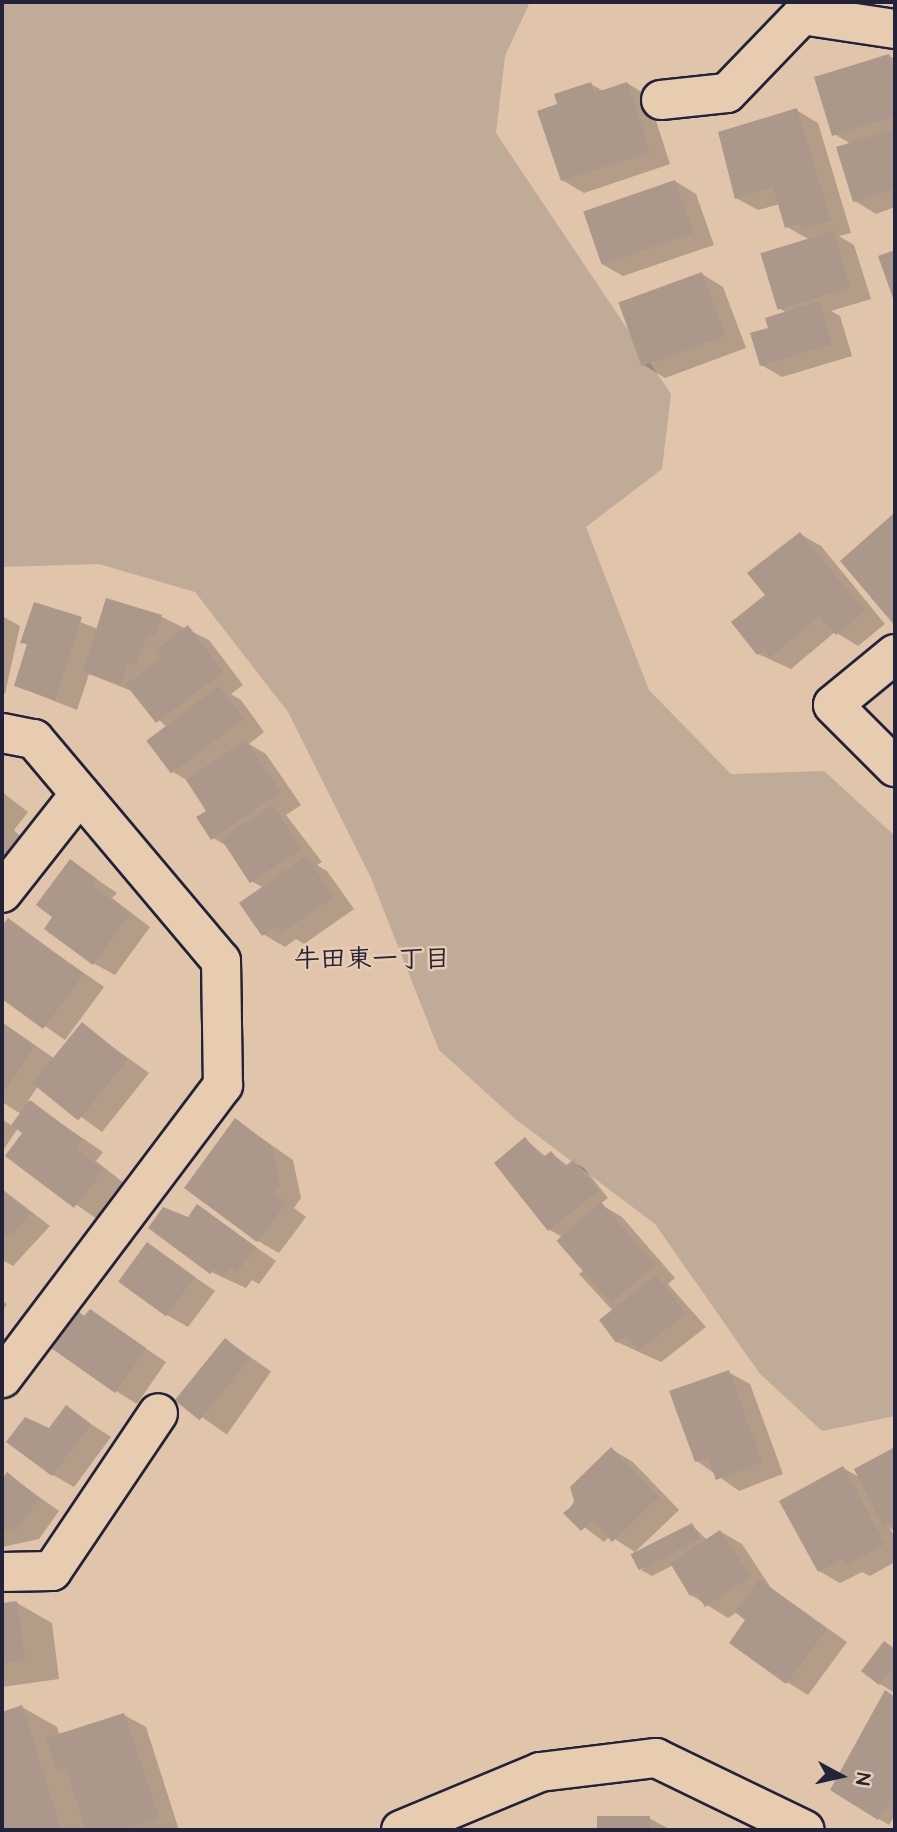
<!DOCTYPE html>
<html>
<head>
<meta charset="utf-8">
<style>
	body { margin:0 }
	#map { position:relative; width:897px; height:1832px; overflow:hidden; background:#e0c5aa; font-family:"Architects Daughter","Klee One",sans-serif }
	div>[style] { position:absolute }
	.green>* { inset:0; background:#c0aa98 }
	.shadow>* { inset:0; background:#0003; transform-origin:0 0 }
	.building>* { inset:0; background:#ab988b; transform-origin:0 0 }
	.roads { filter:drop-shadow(2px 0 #22223b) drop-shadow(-2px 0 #22223b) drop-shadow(0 2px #22223b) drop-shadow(0 -2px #22223b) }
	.street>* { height:38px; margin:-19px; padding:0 19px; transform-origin:19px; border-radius:19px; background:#e8ccaf }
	span { translate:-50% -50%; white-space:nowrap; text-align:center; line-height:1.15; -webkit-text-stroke:5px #e8ccaf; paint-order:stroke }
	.neighbourhood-label { font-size:26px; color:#22223b; font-weight:700 }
	.frame { position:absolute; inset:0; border:4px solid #22223b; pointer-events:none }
	.north { position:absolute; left:806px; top:1741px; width:70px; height:70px; -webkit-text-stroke:5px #e8ccaf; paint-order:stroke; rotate:98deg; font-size:19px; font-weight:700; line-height:28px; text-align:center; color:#22223b }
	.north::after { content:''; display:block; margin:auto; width:24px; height:32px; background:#22223b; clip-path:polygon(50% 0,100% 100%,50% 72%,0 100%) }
</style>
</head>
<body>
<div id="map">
	<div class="green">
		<div style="clip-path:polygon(2px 2px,530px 2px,505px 56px,496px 133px,671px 394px,662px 469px,586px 527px,649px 690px,731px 774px,824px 771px,895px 836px,895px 1416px,822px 1431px,760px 1374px,655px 1224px,514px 1118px,439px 1050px,371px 878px,288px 712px,195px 592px,99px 564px,2px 567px)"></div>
	</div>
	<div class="shadow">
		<div style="clip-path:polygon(889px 56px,895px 59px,895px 207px,876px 214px,855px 201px,851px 144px,834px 134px)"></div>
		<div style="clip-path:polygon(627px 83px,648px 96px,670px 164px,584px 193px,562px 180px,559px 106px,591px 84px,603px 91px)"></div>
		<div style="clip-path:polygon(796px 110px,818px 123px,851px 233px,839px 236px,854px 245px,871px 299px,831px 311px,840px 316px,852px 356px,782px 377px,761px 365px,770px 329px,787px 313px,779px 308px,810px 240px,787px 227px,780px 204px,758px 210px,736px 198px)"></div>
		<div style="clip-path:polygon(675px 181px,696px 194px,714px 245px,623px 276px,602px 264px)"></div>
		<div style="clip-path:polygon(702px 274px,723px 287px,746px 348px,665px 378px,644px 365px)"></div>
		<div style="clip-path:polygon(893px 517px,895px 518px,895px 623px,842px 561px)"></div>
		<div style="clip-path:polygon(800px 534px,821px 546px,885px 624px,858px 646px,835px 632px,791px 669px,758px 654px,767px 596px)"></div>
		<div style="clip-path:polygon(108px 600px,162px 617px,209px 640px,243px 685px,231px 694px,241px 700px,264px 732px,249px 744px,266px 754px,301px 805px,286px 815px,322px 862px,317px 865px,327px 871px,354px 909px,304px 944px,296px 939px,285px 947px,263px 934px,264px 888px,253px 882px,229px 847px,213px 838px,209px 811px,188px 781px,173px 772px,166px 727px,134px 692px,89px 674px,77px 710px,16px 686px,29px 646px,23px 642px,35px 604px,98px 629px)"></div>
		<div style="clip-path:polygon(2px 616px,20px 626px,5px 694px,2px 693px)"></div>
		<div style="clip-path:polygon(2px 792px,28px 812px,14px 830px,20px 836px,2px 860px)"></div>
		<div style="clip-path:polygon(70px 861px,117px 893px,112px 898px,150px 927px,115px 975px,93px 963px,54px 917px)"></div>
		<div style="clip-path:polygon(8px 920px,104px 987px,65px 1040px,2px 996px,6px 990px,2px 986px,2px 930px)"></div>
		<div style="clip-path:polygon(2px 1022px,55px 1059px,82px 1025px,149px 1073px,102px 1132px,38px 1086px,28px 1101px,103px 1152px,96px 1161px,124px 1183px,97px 1219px,7px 1156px,25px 1132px,18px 1128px,2px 1152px,2px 1119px,12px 1126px,21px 1114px,2px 1102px)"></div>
		<div style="clip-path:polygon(235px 1120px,293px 1160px,301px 1198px,294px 1208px,306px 1217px,279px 1253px,258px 1241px)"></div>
		<div style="clip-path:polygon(525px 1139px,546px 1157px,551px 1153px,568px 1166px,573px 1162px,584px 1168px,608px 1198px,600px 1204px,622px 1217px,675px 1278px,668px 1284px,706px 1327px,661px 1362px,617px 1342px,613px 1311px,579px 1274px,584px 1270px,562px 1237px,550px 1230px,496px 1163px)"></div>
		<div style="clip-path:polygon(2px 1189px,50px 1226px,13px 1266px,2px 1260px)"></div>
		<div style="clip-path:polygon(197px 1206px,276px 1261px,259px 1284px,252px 1280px,246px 1288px,211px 1272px,188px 1219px)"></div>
		<div style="clip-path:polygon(147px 1244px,215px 1291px,188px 1327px,167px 1315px)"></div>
		<div style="clip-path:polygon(2px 1301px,7px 1304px,2px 1312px)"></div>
		<div style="clip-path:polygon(90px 1311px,166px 1362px,137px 1404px,116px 1391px,85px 1318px)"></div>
		<div style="left:226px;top:1340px;width:55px;height:77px;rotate:35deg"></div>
		<div style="clip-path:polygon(728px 1372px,750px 1384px,783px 1474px,739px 1491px,697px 1461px)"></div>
		<div style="clip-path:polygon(66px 1408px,111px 1437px,74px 1487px,53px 1475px,50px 1430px)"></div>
		<div style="clip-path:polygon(611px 1449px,633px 1462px,679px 1510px,635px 1552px,610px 1536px,604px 1542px,566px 1513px)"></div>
		<div style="clip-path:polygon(895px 1449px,895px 1531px,890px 1528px,895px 1538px,895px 1562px,870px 1576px,862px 1572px,840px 1583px,819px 1571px,843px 1468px,861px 1478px,856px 1469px)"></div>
		<div style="clip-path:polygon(7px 1474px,59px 1511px,39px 1539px,2px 1547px,2px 1482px)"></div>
		<div style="clip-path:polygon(692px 1525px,708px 1541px,721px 1532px,742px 1544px,771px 1588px,847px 1642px,808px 1695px,787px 1682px,748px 1620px,737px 1612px,728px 1618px,691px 1595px,673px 1565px,652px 1576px,641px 1570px)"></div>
		<div style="clip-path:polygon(17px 1603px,52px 1623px,59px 1679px,2px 1687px,2px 1605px)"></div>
		<div style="clip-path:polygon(884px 1643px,895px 1649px,895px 1693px,880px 1684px)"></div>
		<div style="clip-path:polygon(886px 1693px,895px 1698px,895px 1815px,889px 1825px,832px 1790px)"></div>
		<div style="clip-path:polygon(22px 1707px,57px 1727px,60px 1736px,124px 1715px,146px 1727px,179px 1830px,2px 1830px,2px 1713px)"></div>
		<div style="clip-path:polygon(649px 1818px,671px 1830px,599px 1830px,599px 1819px)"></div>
	</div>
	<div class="building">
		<div style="clip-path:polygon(889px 54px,895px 73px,895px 116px,832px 136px,814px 77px)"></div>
		<div style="clip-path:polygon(591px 82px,594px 93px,627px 82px,650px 152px,561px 181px,537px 111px,557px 104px,554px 94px)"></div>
		<div style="clip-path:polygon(797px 108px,831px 221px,801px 230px,799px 224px,785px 228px,773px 187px,735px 199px,718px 132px)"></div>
		<div style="clip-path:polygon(895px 129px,895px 189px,853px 202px,836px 147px)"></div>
		<div style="left:675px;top:180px;width:56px;height:97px;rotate:71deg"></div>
		<div style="left:833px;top:231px;width:59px;height:76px;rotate:73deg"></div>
		<div style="clip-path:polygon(895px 250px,895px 304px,878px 256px)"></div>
		<div style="left:702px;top:272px;width:68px;height:89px;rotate:70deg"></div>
		<div style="clip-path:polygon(819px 301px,832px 344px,760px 366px,750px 333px,768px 328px,765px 318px)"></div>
		<div style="clip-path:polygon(893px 514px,895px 517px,895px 626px,840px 561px)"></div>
		<div style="clip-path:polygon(800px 532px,865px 611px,836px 635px,819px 616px,769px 658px,764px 650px,757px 655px,731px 622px,765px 595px,747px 573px)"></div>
		<div style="clip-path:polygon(106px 598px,162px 615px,155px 636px,148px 635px,135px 665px,128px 663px,121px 684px,83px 672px)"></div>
		<div style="clip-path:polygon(34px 602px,82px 617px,55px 700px,14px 686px,27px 644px,20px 643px)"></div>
		<div style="clip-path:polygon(188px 625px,223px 672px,156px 723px,126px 685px,163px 656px,157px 649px)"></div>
		<div style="left:219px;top:686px;width:41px;height:91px;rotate:53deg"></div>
		<div style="clip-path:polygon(245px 740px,281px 792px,211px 840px,196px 817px,206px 811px,186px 780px)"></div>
		<div style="left:273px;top:805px;width:53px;height:62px;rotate:57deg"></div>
		<div style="clip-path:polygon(306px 856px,334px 897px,281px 933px,277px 926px,262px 936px,239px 903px)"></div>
		<div style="clip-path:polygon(70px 859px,97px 879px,92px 885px,130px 913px,93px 965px,44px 929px,52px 917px,36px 905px)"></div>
		<div style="clip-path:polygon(8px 918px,84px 974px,43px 1029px,2px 999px,2px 926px)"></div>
		<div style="left:82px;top:1022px;width:59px;height:79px;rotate:39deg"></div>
		<div style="clip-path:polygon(2px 1023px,35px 1046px,2px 1095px)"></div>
		<div style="clip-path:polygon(30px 1100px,82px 1139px,76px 1148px,104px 1170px,74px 1208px,5px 1156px,22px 1133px,11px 1125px)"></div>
		<div style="clip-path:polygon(235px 1118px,272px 1146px,280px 1185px,273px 1194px,286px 1203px,257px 1242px,184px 1188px)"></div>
		<div style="clip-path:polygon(525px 1137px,542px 1158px,551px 1151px,564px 1167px,573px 1160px,598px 1191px,548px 1231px,494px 1163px)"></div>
		<div style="clip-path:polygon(2px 1191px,30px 1213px,12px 1235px,8px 1233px,2px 1241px)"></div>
		<div style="left:601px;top:1202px;width:83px;height:59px;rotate:49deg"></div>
		<div style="clip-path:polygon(197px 1204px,256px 1247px,237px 1273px,231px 1268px,224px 1277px,214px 1269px,210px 1274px,148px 1228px,163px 1207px,188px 1217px)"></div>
		<div style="left:147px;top:1242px;width:59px;height:49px;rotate:36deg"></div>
		<div style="clip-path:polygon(656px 1275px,686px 1314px,638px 1351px,626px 1336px,616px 1343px,599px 1320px)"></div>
		<div style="clip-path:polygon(90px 1309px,146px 1348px,115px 1393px,51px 1348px,78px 1311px,84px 1316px)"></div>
		<div style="left:225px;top:1338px;width:32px;height:80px;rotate:39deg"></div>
		<div style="clip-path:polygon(729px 1370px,762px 1462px,716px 1480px,708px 1458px,695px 1462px,669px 1391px)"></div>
		<div style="clip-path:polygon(66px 1405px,91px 1424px,52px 1476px,6px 1442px,25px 1417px,49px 1428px)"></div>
		<div style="clip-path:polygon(611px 1447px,659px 1497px,612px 1542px,593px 1520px,581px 1531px,563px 1513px,575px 1504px,570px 1487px)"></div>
		<div style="clip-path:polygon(895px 1447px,895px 1520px,883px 1526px,854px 1469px)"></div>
		<div style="clip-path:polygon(843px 1466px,885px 1544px,847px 1565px,844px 1559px,818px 1572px,779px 1501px)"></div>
		<div style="clip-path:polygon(7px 1472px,39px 1498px,18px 1528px,2px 1531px,2px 1479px)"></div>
		<div style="left:692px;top:1523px;width:18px;height:69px;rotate:63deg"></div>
		<div style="clip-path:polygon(720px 1530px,751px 1577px,705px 1607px,696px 1592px,690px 1596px,670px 1563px)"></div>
		<div style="clip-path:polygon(759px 1579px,827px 1629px,786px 1684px,729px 1643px,745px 1620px,735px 1612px)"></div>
		<div style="clip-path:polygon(17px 1601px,25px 1660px,2px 1663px,2px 1603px)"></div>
		<div style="clip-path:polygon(884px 1641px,895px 1649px,895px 1664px,879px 1685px,861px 1671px)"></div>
		<div style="clip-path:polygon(885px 1690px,895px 1697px,895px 1793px,878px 1820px,830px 1790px)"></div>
		<div style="clip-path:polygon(22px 1705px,61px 1829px,2px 1830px,2px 1712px)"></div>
		<div style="clip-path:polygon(124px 1713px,159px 1818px,121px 1830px,86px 1830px,66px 1769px,58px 1772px,46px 1738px)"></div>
		<div style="left:650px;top:1816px;width:14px;height:53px;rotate:90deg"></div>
	</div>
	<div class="roads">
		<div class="street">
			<div style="left:661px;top:100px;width:66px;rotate:-6.1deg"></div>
			<div style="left:727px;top:93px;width:108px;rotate:-46.1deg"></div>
			<div style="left:802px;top:15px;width:94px;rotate:8.6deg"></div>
			<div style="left:895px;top:654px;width:80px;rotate:140.6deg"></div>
			<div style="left:833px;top:705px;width:88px;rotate:45deg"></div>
			<div style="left:2px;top:733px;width:33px;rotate:11deg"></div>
			<div style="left:34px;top:739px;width:290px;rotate:49.9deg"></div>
			<div style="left:221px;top:961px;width:124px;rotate:89.1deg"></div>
			<div style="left:223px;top:1085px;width:367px;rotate:127deg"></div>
			<div style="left:2px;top:893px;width:126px;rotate:-51.8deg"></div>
			<div style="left:2px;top:1572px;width:50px;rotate:-1.1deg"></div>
			<div style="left:52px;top:1571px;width:190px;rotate:-56.1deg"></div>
			<div style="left:401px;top:1830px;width:151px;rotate:-22.6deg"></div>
			<div style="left:540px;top:1772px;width:117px;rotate:-6.9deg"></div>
			<div style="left:656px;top:1758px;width:165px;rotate:25.8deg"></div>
		</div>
	</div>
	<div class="neighbourhood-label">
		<span style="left:372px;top:960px">牛田東一丁目</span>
	</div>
	<div class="frame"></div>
	<div class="north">N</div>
</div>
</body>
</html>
